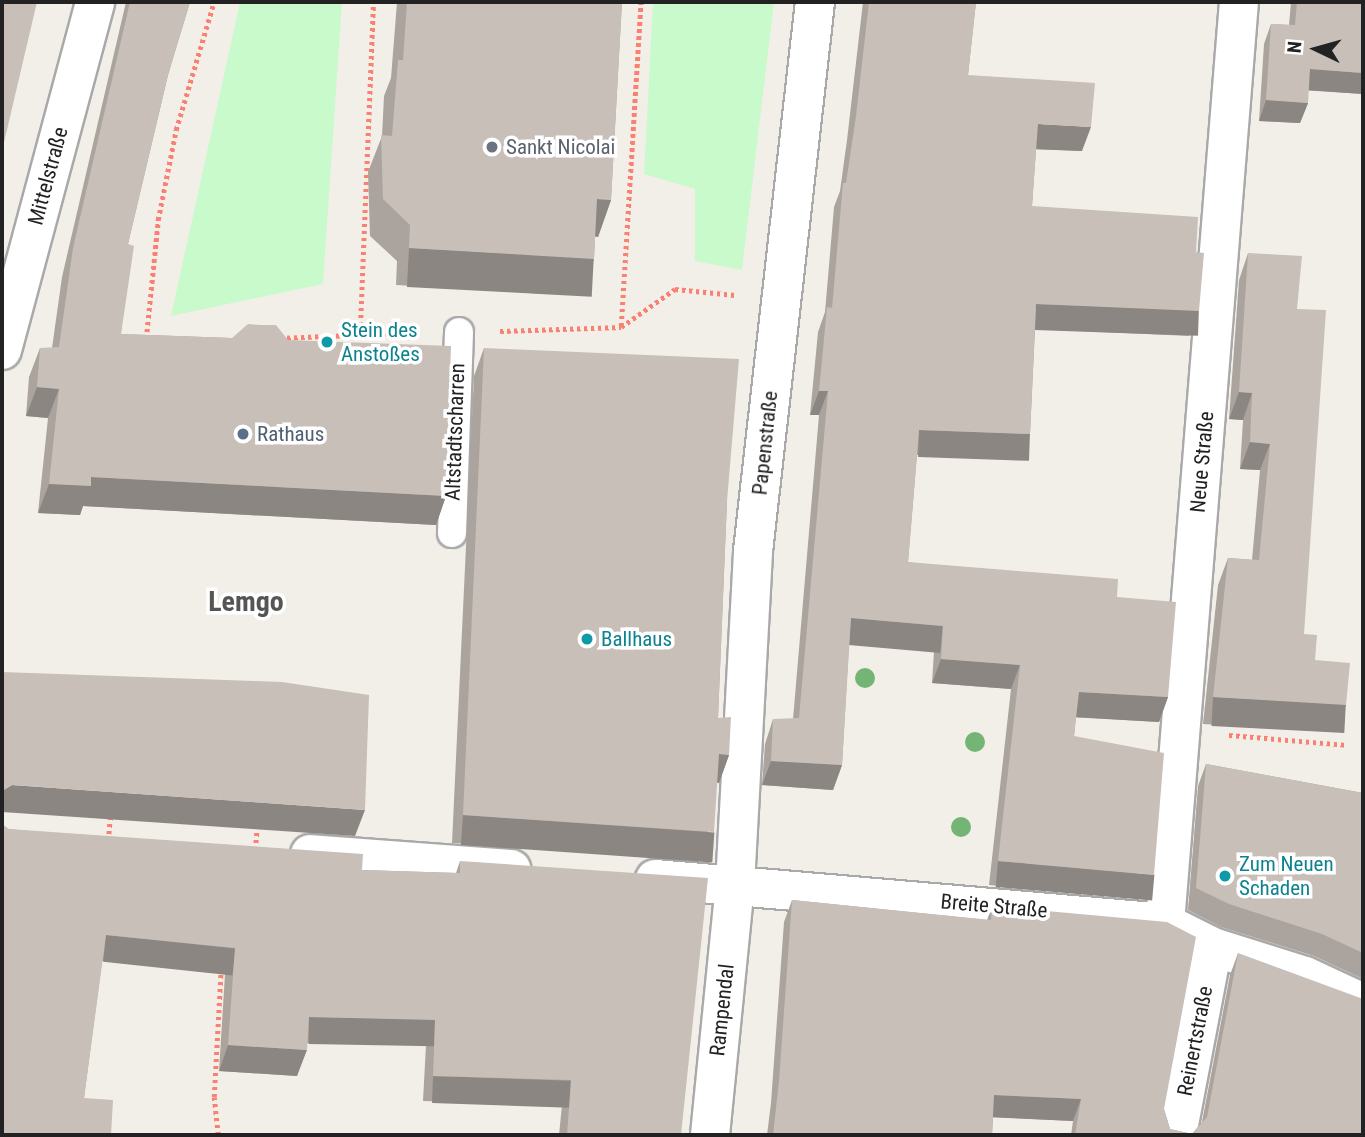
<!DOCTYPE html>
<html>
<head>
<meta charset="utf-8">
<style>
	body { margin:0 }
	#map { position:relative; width:1365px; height:1137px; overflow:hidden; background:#f2efe9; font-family:"Roboto Condensed",sans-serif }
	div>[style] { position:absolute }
	.park>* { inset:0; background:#c8facc }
	.path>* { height:4.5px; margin-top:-2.25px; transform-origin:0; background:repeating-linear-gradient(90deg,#fa8072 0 3.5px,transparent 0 7px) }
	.roads { filter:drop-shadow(2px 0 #a9a9a9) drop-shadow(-2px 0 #a9a9a9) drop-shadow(0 2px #a9a9a9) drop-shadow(0 -2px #a9a9a9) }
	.lane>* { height:28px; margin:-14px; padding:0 14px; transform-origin:14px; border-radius:14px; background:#fff }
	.street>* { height:38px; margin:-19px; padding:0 19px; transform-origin:19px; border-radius:19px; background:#fff }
	.trees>* { width:20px; height:20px; margin:-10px; border-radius:50%; background:#74b475 }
	.wall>* { inset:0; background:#aba49e }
	.shaded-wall>* { inset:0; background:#8b8681; transform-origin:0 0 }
	.building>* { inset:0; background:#c7bfb8 }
	.dots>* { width:19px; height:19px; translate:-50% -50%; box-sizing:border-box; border:4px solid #fff; border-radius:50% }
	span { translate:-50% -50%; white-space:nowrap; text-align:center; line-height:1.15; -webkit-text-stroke:7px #fff; paint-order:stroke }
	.worship-label { font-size:21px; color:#5b616d }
	.left { translate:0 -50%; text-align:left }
	.street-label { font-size:21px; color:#222 }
	.culture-label { font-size:21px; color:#0d838f }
	.service-label { font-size:21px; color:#4e5e75 }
	.district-label { font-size:28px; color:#555; font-weight:700 }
	.frame { position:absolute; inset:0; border:4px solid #222; pointer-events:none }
	.north { position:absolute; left:1281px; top:14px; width:70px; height:70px; -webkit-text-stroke:5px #fff; paint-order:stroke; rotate:275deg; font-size:19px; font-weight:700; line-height:28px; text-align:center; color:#222 }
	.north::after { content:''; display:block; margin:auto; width:24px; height:32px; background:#222; clip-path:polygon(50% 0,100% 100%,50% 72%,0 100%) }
</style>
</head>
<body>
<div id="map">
	<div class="park">
		<div style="clip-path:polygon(240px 2px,342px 2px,323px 284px,171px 316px)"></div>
		<div style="clip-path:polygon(653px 2px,774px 2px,742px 270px,695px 261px,695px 189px,644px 174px)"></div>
	</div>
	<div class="path">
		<div style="left:621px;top:326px;width:325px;rotate:-86.5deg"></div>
		<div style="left:500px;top:331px;width:121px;rotate:-1.9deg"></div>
		<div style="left:621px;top:327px;width:66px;rotate:-35.1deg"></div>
		<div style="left:675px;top:289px;width:60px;rotate:5.7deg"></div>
		<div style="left:360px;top:332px;width:330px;rotate:-87.7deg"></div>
		<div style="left:280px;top:338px;width:138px;rotate:-2.5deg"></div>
		<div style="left:146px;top:339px;width:120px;rotate:-84.2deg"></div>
		<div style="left:158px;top:220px;width:92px;rotate:-78.7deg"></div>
		<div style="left:176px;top:130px;width:134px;rotate:-73.5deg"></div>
		<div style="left:1229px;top:735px;width:118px;rotate:4.8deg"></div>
		<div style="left:108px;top:841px;width:23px;rotate:-85deg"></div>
		<div style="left:255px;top:850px;width:22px;rotate:-85deg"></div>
		<div style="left:218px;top:1135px;width:38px;rotate:-96deg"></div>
		<div style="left:214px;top:1097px;width:128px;rotate:-86.9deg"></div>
	</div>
	<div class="roads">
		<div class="lane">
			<div style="left:452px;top:533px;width:201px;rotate:-88deg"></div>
		</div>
		<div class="street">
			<div style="left:2px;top:350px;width:360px;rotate:-75deg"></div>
			<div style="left:310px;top:854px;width:202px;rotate:4.3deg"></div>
			<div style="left:655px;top:879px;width:512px;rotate:4.93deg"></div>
			<div style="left:1165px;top:923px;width:54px;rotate:26.6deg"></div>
			<div style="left:1213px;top:947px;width:96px;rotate:17.5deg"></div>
			<div style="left:1305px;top:976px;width:64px;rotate:25deg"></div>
			<div style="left:1165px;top:923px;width:924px;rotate:-85.41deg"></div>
			<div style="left:710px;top:1135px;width:251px;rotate:-84.3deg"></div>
			<div style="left:735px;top:885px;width:334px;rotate:-86.9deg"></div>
			<div style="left:753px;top:551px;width:552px;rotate:-83.56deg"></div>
			<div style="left:1177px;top:1135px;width:191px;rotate:-79.2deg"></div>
		</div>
	</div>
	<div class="trees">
		<div style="left:865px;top:678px"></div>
		<div style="left:975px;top:742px"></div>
		<div style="left:961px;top:827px"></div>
	</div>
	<div class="wall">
		<div style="clip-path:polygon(126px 2px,190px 2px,168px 75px,128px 244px,121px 334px,288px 340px,446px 496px,436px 525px,83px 506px,80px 515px,38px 513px,48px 418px,26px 416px,29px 377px,40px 348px,52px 348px,62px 277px)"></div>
		<div style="clip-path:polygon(397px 2px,622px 2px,611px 200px,598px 237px,595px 236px,594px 259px,581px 295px,396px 285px,397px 261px,370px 236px,368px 172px,382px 136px,384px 96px,391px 78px)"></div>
		<div style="clip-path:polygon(863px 2px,976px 2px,968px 75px,1082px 151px,1036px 149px,1032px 206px,1190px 336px,1035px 329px,1030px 434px,1021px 459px,917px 455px,908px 562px,1117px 597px,1168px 697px,1159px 722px,1076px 717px,1074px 736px,1145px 899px,989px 885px,1011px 689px,932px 683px,934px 651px,849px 643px,842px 765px,833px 790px,762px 785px,765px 744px,773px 719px,793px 719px,819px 415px,810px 415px,818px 332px,825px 312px,834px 207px,840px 191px,847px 140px)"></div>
		<div style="clip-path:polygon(1291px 2px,1363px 2px,1363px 94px,1308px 90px,1308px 103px,1300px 123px,1259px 121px,1264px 44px,1271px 24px,1289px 25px)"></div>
		<div style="clip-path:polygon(1248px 253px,1297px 309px,1304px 634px,1315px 660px,1346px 705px,1336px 732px,1203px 724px,1218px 585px,1228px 558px,1252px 560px,1260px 470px,1240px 469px,1243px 420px,1229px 419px,1239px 280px)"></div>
		<div style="clip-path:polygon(484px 348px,727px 501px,718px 718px,729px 755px,719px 783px,717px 782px,703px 860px,452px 843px,474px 376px)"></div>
		<div style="clip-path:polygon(1206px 764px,1363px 793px,1363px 979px,1314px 956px,1221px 927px,1188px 910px,1198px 786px)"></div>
		<div style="clip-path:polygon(9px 829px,362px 870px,456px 873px,460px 861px,681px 1135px,559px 1135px,562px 1105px,423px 1101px,426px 1045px,307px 1043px,297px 1076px,219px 1071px,225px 974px,102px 961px,84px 1098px,2px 1135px)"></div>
		<div style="clip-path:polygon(792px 900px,987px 920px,992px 906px,1164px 1109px,1170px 1129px,1192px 1134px,1202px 1122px,1230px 975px,1238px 953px,1363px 1135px,1071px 1135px,1073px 1121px,993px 1117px,992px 1135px,767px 1135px,771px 1103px,784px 922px)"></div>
	</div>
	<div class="shaded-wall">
		<div style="clip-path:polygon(1310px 69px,1363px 73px,1363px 94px,1302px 90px)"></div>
		<div style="clip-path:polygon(1266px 100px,1308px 103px,1300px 123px,1259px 121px)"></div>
		<div style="clip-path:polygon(1038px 124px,1091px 127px,1082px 151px,1029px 149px)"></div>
		<div style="clip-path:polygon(597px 199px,611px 200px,598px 237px,583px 235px)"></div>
		<div style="left:409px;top:248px;width:185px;height:39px;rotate:3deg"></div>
		<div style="left:1036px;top:304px;width:163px;height:26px;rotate:2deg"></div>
		<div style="clip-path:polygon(37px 387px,59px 389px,48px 418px,26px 416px)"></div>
		<div style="clip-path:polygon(819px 391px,828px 391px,819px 415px,810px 415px)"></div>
		<div style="clip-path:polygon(1239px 392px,1252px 393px,1243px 420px,1229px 419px)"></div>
		<div style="left:919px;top:430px;width:111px;height:27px;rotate:2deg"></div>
		<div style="clip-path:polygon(1250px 442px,1270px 444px,1260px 470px,1240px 469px)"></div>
		<div style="clip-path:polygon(91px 477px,446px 496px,436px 525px,83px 506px,80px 515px,38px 513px,49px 484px)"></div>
		<div style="left:851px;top:618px;width:92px;height:27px;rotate:5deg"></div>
		<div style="clip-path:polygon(941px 659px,1020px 665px,1011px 689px,932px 683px)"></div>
		<div style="clip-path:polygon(1079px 692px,1168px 697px,1159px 722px,1070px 717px)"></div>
		<div style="left:1213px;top:697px;width:133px;height:29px;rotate:3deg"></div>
		<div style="clip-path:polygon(719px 754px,729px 755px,719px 783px,709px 782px)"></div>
		<div style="clip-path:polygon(771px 761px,842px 765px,833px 790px,762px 785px)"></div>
		<div style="clip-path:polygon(12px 785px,365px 810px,355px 836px,2px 812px,2px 791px)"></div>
		<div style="left:463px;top:815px;width:252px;height:30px;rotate:4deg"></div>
		<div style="left:998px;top:861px;width:157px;height:26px;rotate:5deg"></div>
		<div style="left:106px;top:935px;width:130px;height:27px;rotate:6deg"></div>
		<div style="left:309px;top:1017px;width:126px;height:27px;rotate:1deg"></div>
		<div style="clip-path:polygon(228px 1045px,307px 1050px,297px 1076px,219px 1071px)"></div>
		<div style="left:433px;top:1076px;width:138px;height:27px;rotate:2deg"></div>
		<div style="clip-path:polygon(994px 1095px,1081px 1099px,1073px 1121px,986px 1117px)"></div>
	</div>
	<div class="building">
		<div style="clip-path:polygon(2px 2px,37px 2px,2px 151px)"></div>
		<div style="clip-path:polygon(130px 2px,190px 2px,168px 75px,128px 244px,134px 246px,121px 334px,232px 338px,248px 324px,261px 325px,276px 325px,288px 340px,451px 346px,446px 496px,91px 477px,91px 486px,49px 484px,59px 389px,37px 387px,40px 348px,59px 347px,73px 248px)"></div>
		<div style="clip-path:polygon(407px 2px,622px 2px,611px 200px,597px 199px,594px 259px,409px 248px,410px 225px,383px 199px,381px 135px,392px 136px,398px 60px,403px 60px)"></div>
		<div style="clip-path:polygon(869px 2px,976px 2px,968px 75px,1095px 83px,1091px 127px,1038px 124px,1032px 206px,1198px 217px,1196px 252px,1204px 253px,1199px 311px,1036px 304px,1030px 434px,919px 430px,908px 562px,1118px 579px,1117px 597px,1176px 602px,1168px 697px,1079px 692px,1074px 736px,1164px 753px,1154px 875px,998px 861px,1020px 665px,941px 659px,943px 626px,851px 618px,842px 765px,771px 761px,773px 719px,799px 718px,828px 391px,819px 391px,827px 307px,832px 308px,843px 183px,846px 183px,856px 116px)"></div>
		<div style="clip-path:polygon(1297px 2px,1363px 2px,1363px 73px,1310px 69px,1308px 103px,1266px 100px,1271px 24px,1295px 25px)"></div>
		<div style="clip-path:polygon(1248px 253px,1302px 256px,1297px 309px,1326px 310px,1304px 634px,1317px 635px,1315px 660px,1350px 663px,1346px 705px,1213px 697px,1228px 558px,1259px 560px,1270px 444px,1250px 442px,1252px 393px,1239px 392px)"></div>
		<div style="clip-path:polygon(484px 348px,739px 359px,727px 501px,718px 718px,731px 717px,729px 755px,719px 754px,714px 832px,463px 815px)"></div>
		<div style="clip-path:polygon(2px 672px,282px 682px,369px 695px,365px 810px,12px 785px,2px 791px)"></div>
		<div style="clip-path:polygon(1206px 764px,1363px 793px,1363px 953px,1322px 934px,1229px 904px,1196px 888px)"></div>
		<div style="clip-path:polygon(2px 824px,9px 829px,363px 854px,362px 870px,460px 873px,460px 861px,708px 878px,681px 1135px,567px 1135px,571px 1080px,433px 1076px,435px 1020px,309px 1017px,307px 1050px,228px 1045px,235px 948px,106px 935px,84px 1098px,113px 1100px,111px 1135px,2px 1135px)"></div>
		<div style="clip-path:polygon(792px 900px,991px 920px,992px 906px,1167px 922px,1196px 937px,1164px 1109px,1170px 1129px,1192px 1134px,1207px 1117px,1238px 953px,1363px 999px,1363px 1135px,1075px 1135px,1081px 1099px,994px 1095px,992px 1135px,773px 1135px,779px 1081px)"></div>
	</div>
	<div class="dots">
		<div style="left:492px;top:147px;background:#6b7280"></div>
		<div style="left:327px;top:342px;background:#0f9aa8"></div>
		<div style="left:243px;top:434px;background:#5c6f8a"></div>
		<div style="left:587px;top:639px;background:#0f9aa8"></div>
		<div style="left:1225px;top:876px;background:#0f9aa8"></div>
	</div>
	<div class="worship-label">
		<span class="left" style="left:506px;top:147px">Sankt Nicolai</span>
	</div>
	<div class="street-label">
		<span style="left:48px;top:176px;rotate:-75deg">Mittelstraße</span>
		<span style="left:455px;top:432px;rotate:-88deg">Altstadtscharren</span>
		<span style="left:765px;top:443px;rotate:-84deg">Papenstraße</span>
		<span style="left:1202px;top:462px;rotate:-85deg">Neue Straße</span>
		<span style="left:994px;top:906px;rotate:5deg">Breite Straße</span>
		<span style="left:722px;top:1010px;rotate:-84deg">Rampendal</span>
		<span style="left:1195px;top:1041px;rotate:-79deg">Reinertstraße</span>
	</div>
	<div class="culture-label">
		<span class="left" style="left:341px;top:342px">Stein des<br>Anstoßes</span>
		<span class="left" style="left:601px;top:639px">Ballhaus</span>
		<span class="left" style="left:1239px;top:876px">Zum Neuen<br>Schaden</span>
	</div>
	<div class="service-label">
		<span class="left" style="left:257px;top:434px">Rathaus</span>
	</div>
	<div class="district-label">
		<span style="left:246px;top:602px">Lemgo</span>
	</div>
	<div class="frame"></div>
	<div class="north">N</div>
</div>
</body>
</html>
